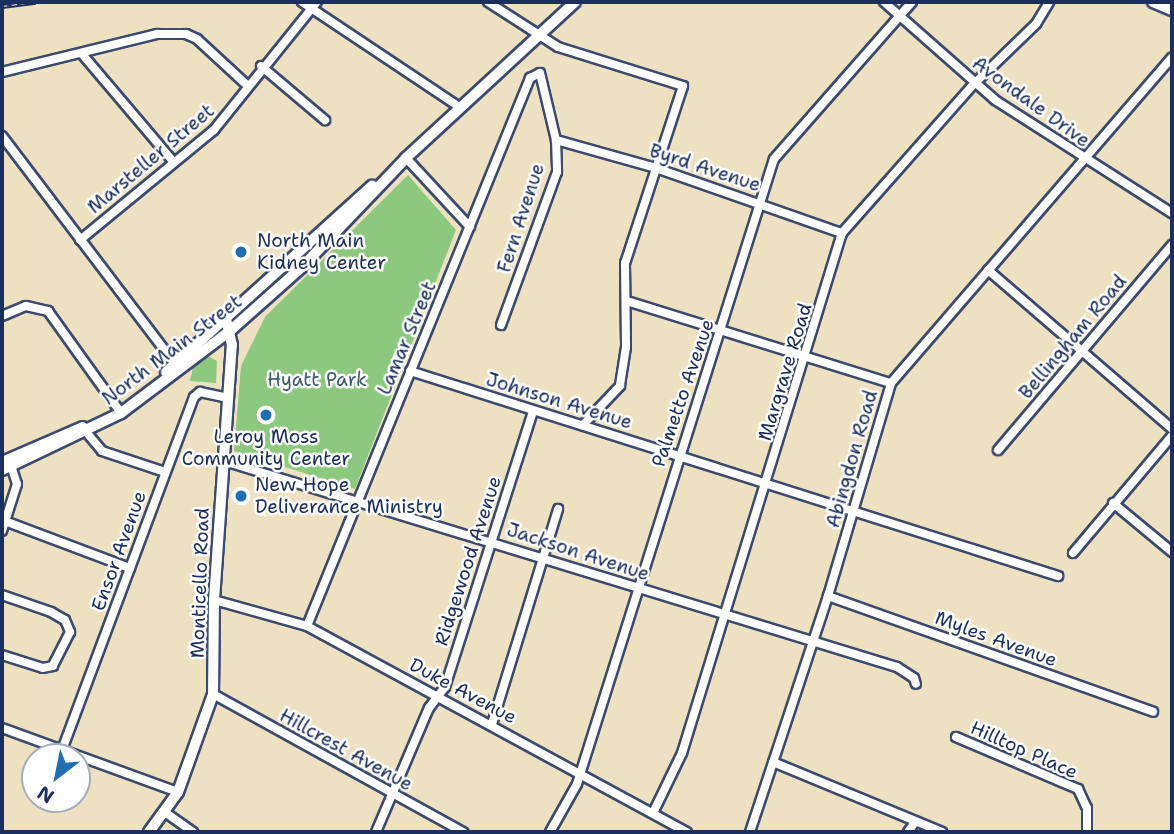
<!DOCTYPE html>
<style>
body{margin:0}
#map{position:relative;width:1174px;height:834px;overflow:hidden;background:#eee1c2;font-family:"Shantell Sans",sans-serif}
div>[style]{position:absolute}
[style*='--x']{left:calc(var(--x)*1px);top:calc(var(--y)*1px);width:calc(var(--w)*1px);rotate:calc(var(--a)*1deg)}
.green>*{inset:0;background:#8cc87e}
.roads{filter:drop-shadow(2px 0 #3b4a6d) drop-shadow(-2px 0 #3b4a6d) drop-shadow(0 2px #3b4a6d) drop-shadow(0 -2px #3b4a6d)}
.minor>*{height:8px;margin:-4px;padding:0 4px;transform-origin:4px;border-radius:4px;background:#fff}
.major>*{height:10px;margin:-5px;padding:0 5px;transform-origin:5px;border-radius:5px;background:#fff}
.rail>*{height:4.5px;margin-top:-2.25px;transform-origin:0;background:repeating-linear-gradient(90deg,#fff 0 5px,#1b2f5e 0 10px);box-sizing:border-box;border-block:2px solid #1b2f5e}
.dots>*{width:19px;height:19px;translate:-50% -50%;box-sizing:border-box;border:4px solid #fff;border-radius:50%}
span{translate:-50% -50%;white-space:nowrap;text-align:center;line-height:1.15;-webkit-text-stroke:5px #fff;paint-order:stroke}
.street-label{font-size:19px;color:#1b2f5e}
.poi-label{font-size:19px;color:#1b2f5e}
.left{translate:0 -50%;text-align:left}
.park-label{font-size:19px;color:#3d5d68}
.frame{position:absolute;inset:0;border:4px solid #1b2f5e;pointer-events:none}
.north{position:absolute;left:21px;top:743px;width:70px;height:70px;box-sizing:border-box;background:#fff;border:2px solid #a4acbf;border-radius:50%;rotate:212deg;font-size:19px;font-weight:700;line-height:28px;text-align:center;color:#1b2f5e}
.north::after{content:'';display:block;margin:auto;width:24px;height:32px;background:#1f6fb2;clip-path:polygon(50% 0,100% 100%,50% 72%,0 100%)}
</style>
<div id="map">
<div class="green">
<i style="clip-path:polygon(408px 175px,456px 230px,355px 489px,234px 451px,241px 366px,265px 317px)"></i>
<i style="clip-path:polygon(206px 355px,217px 361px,216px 383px,190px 381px,193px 367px)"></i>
</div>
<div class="roads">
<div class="minor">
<i style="--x:302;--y:2;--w:191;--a:33.7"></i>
<i style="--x:488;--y:2;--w:83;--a:32.7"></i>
<i style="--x:558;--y:47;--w:131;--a:17.3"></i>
<i style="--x:683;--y:86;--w:186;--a:108.1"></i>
<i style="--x:625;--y:263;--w:84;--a:89.3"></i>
<i style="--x:626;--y:347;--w:39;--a:99"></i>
<i style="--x:620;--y:386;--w:54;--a:133.5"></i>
<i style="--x:884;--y:2;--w:148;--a:41.4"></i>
<i style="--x:995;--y:100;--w:210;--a:32.6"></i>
<i style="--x:82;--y:54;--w:139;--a:49.7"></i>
<i style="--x:261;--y:66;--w:84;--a:40.2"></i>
<i style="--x:2;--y:72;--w:160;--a:-13.8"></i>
<i style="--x:157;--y:34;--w:29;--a:0"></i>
<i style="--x:186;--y:34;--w:12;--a:24"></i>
<i style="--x:197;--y:39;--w:69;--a:42.7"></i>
<i style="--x:2;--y:136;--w:291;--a:52.8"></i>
<i style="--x:556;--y:140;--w:104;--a:15.6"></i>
<i style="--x:656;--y:168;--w:197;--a:19.3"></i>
<i style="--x:406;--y:158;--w:94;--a:47.2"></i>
<i style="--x:80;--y:240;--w:173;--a:-39.4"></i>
<i style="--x:214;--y:130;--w:164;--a:-51.2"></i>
<i style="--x:988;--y:270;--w:243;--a:40.8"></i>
<i style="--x:627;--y:301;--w:276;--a:17.3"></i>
<i style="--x:2;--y:316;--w:26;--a:-23"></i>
<i style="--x:26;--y:306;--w:23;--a:13"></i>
<i style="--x:48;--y:311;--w:125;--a:54.4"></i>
<i style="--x:410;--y:371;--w:680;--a:17.56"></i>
<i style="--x:82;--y:427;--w:31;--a:50"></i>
<i style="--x:102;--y:451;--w:66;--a:18.4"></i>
<i style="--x:998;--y:450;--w:269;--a:-49.7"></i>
<i style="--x:224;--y:461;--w:704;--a:17.02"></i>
<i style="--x:897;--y:667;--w:20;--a:33"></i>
<i style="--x:914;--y:678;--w:6;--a:72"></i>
<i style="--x:1113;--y:503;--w:77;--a:39.7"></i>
<i style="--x:2;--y:520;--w:137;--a:20.6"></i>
<i style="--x:2;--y:531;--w:49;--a:-72.3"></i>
<i style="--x:17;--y:484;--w:23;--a:-108"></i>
<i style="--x:1073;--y:553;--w:153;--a:-49.8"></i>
<i style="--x:2;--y:595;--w:52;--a:19.1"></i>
<i style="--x:51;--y:612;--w:16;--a:30"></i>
<i style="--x:65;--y:620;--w:13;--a:67"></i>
<i style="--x:70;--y:632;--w:38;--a:117"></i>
<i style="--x:53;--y:666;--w:10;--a:169"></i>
<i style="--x:43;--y:668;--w:43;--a:-162.4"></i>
<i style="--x:828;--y:596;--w:345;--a:19.6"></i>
<i style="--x:214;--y:600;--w:97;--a:15.6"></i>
<i style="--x:307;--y:626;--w:432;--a:28.5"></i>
<i style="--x:307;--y:626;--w:592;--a:-67.86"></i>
<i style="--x:530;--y:78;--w:11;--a:-27"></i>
<i style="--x:540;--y:73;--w:69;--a:76.6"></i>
<i style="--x:556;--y:140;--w:32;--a:88"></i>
<i style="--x:557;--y:172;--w:163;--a:110.1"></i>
<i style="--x:213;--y:694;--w:286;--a:28.9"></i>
<i style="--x:492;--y:724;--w:225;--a:-72.9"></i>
<i style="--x:2;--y:728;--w:187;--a:20"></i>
<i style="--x:956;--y:737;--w:133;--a:23.1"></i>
<i style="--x:1078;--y:789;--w:21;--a:65"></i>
<i style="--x:1087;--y:808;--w:24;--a:90"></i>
<i style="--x:62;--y:750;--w:377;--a:-69.5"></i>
<i style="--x:194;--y:397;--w:8;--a:-40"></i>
<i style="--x:200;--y:392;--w:29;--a:12"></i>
<i style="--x:773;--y:762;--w:183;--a:22.5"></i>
<i style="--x:166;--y:813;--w:33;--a:35"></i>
<i style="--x:653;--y:813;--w:67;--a:-64.2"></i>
<i style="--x:682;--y:753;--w:544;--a:-72.9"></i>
<i style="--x:842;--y:233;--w:199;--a:-48.5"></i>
<i style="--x:974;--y:84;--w:86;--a:-44.1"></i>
<i style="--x:1036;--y:24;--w:26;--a:-59"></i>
<i style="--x:376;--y:832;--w:135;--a:-66.9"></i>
<i style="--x:429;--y:708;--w:26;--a:-53"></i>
<i style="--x:445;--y:687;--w:290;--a:-72.3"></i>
<i style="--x:550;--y:832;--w:55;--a:-60.6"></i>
<i style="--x:577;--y:784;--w:655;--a:-72.51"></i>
<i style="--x:774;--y:159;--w:209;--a:-48.7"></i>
<i style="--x:750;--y:832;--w:249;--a:-71.7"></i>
<i style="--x:828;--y:596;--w:222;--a:-73.5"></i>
<i style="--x:891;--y:383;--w:430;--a:-49.2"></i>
<i style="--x:908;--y:832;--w:12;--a:-55"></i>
</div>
<div class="major">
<i style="--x:1153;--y:2;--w:21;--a:23"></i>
<i style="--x:166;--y:372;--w:278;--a:-42.1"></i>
<i style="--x:2;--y:462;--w:88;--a:-23.4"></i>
<i style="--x:2;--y:470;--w:132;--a:-25.6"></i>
<i style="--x:121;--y:413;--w:138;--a:-37"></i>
<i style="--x:231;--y:330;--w:95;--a:-41.6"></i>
<i style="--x:302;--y:267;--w:151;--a:-46.3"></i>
<i style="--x:406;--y:158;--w:230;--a:-42.7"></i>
<i style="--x:149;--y:832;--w:49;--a:-54.1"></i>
<i style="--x:178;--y:792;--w:104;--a:-70.3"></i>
<i style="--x:213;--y:694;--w:94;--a:-89.4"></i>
<i style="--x:214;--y:600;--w:256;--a:-86"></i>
<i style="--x:232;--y:345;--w:26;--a:-103"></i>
</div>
</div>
<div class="rail">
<i style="--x:2;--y:6;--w:34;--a:-7"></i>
</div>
<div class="dots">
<i style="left:241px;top:252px;background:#1f6fb2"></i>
<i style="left:266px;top:415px;background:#1f6fb2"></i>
<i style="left:241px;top:496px;background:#1f6fb2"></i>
</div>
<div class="street-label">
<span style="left:1031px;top:102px;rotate:36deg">Avondale Drive</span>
<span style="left:151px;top:159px;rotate:-40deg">Marsteller Street</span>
<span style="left:705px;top:168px;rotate:18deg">Byrd Avenue</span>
<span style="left:521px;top:218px;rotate:-72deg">Fern Avenue</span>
<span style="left:1073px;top:337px;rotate:-50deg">Bellingham Road</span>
<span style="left:407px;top:338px;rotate:-67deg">Lamar Street</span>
<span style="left:172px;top:350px;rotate:-37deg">North Main Street</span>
<span style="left:785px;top:372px;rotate:-73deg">Margrave Road</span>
<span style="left:683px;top:393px;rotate:-71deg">Palmetto Avenue</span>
<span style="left:559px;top:401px;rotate:17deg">Johnson Avenue</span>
<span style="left:852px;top:459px;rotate:-74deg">Abingdon Road</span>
<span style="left:119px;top:551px;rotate:-70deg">Ensor Avenue</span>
<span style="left:578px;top:552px;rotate:18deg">Jackson Avenue</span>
<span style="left:468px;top:561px;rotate:-72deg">Ridgewood Avenue</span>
<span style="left:200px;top:583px;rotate:-88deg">Monticello Road</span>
<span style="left:996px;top:639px;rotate:20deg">Myles Avenue</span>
<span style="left:463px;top:691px;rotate:28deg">Duke Avenue</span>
<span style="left:346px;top:750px;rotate:29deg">Hillcrest Avenue</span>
<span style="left:1024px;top:750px;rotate:24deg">Hilltop Place</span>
</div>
<div class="poi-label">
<span class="left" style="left:257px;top:252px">North Main<br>Kidney Center</span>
<span style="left:266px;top:448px">Leroy Moss<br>Community Center</span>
<span class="left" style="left:255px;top:496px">New Hope<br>Deliverance Ministry</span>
</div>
<div class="park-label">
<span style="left:317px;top:380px">Hyatt Park</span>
</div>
<div class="frame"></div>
<div class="north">N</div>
</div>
